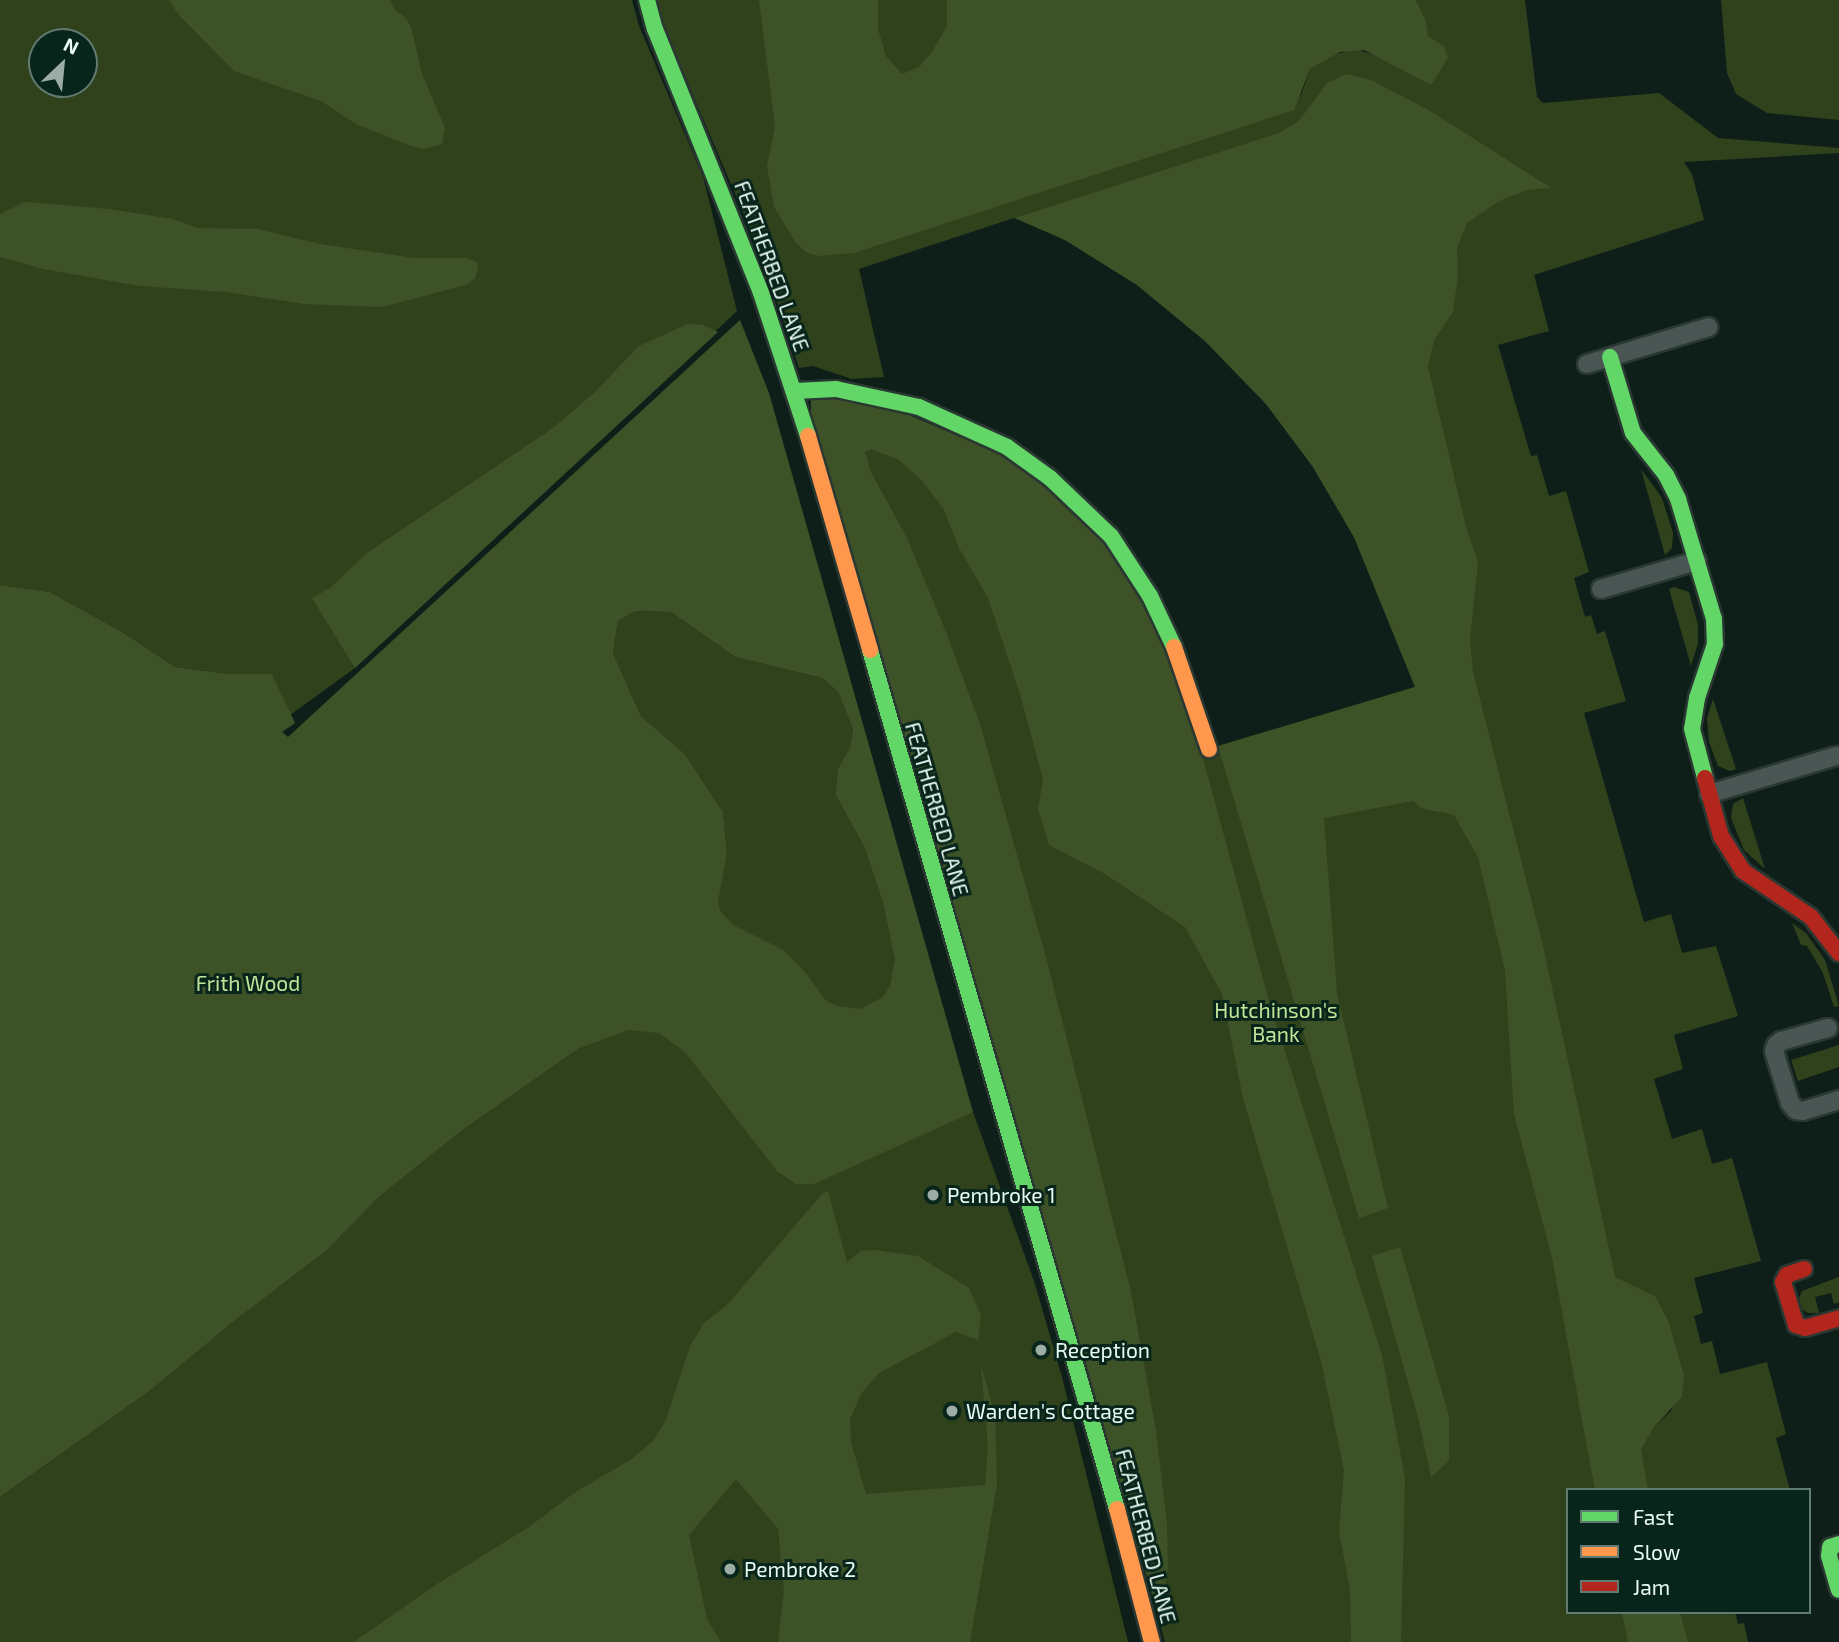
<!DOCTYPE html>
<style>
body{margin:0}
#map{position:relative;width:1839px;height:1642px;overflow:hidden;background:#0e1f19;font-family:"Exo 2",sans-serif}
div>[style]{position:absolute}
[style*='--x']{left:calc(var(--x)*1px);top:calc(var(--y)*1px);width:calc(var(--w)*1px);rotate:calc(var(--a)*1deg)}
.green>*{inset:0;background:#30421b}
.forest>*{inset:0;background:#3e5227}
.roads{filter:drop-shadow(2px 0 #2a3832) drop-shadow(-2px 0 #2a3832) drop-shadow(0 2px #2a3832) drop-shadow(0 -2px #2a3832)}
.street>*{height:18px;margin:-9px;padding:0 9px;transform-origin:9px;border-radius:9px;background:#495653}
.fast>*{height:16px;margin:-8px;padding:0 8px;transform-origin:8px;border-radius:8px;background:#63d668}
.slow>*{height:16px;margin:-8px;padding:0 8px;transform-origin:8px;border-radius:8px;background:#ff974d}
.jam>*{height:16px;margin:-8px;padding:0 8px;transform-origin:8px;border-radius:8px;background:#b3261e}
.dots>*{width:19px;height:19px;translate:-50% -50%;box-sizing:border-box;border:4px solid #08251b;border-radius:50%}
span{translate:-50% -50%;white-space:nowrap;text-align:center;line-height:1.15;-webkit-text-stroke:6px #08251b;paint-order:stroke}
.street-label{font-size:21px;color:#e9faf2}
.park-label{font-size:21px;color:#c2e498}
.poi-label{font-size:21px;color:#e9faf2}
.left{translate:0 -50%;text-align:left}
.legend{position:absolute;left:1566px;top:1488px;width:245px;height:126px;box-sizing:border-box;background:#08251b;border:2px solid #627a71;margin:0;padding:9px 12px;list-style:none;font-size:21px;color:#e9faf2}
.legend li{display:flex;align-items:center;gap:14px;height:35px}
.legend b{width:35px;border:2px solid #627a71}
.north{position:absolute;left:28px;top:28px;width:70px;height:70px;box-sizing:border-box;background:#08251b;border:2px solid #627a71;border-radius:50%;rotate:26deg;font-size:19px;font-weight:700;line-height:28px;text-align:center;color:#e9faf2}
.north::after{content:'';display:block;margin:auto;width:24px;height:32px;background:#9cada6;clip-path:polygon(50% 0,100% 100%,50% 72%,0 100%)}
</style>
<div id="map">
<div class="green">
<i style="clip-path:polygon(evenodd,0 0,632px 0,639px 26px,703px 177px,737px 311px,355px 668px,290px 715px,272px 674px,229px 674px,175px 667px,124px 633px,50px 592px,0 585px,0 0,42px 42px,84px 42px,84px 84px,42px 84px,42px 42px)"></i>
<i style="clip-path:polygon(evenodd,657px 0,1312px 0,1300px 98px,1310px 69px,1331px 55px,1357px 49px,1387px 60px,1431px 85px,1444px 46px,1427px 36px,1426px 21px,1416px 0,1525px 0,1537px 97px,1543px 103px,1659px 93px,1718px 138px,1839px 148px,1839px 153px,1684px 162px,1692px 174px,1704px 220px,1534px 275px,1549px 331px,1498px 345px,1531px 456px,1537px 455px,1549px 496px,1566px 491px,1589px 572px,1574px 578px,1585px 617px,1591px 615px,1597px 634px,1605px 631px,1626px 701px,1584px 713px,1644px 922px,1671px 914px,1682px 953px,1716px 946px,1738px 1016px,1674px 1035px,1683px 1069px,1654px 1079px,1672px 1139px,1702px 1129px,1712px 1164px,1732px 1158px,1761px 1261px,1694px 1278px,1703px 1313px,1694px 1316px,1701px 1344px,1712px 1341px,1720px 1374px,1767px 1362px,1786px 1434px,1776px 1438px,1790px 1490px,1568px 1490px,1568px 1612px,1735px 1612px,1738px 1624px,1744px 1623px,1748px 1642px,1165px 1642px,1109px 1445px,831px 393px,1202px 751px,1415px 687px,1354px 537px,1313px 467px,1266px 404px,1205px 341px,1137px 285px,1065px 240px,1014px 218px,859px 269px,884px 377px,852px 379px,813px 366px,799px 368px,762px 257px,662px 22px,657px 0,1656px 1297px,1669px 1322px,1684px 1374px,1671px 1411px,1655px 1426px,1641px 1448px,1656px 1297px)"></i>
<i style="clip-path:polygon(1721px 0,1839px 0,1839px 120px,1767px 113px,1736px 94px,1727px 73px)"></i>
<i style="clip-path:polygon(1641px 469px,1662px 498px,1673px 533px,1672px 548px,1665px 555px)"></i>
<i style="clip-path:polygon(1674px 587px,1689px 592px,1698px 625px,1698px 643px,1691px 666px,1669px 589px)"></i>
<i style="clip-path:polygon(636px 611px,671px 612px,735px 657px,822px 678px,838px 692px,853px 729px,850px 748px,973px 1112px,1035px 1284px,1062px 1377px,1128px 1642px,0 1642px,0 1497px,151px 1390px,233px 1322px,326px 1251px,380px 1196px,460px 1132px,578px 1049px,629px 1029px,727px 852px,723px 812px,685px 754px,641px 716px,613px 653px,618px 621px)"></i>
<i style="clip-path:polygon(1713px 699px,1736px 769px,1730px 771px,1718px 766px,1709px 742px,1707px 718px)"></i>
<i style="clip-path:polygon(1743px 798px,1765px 869px,1744px 850px,1731px 818px,1733px 804px)"></i>
<i style="clip-path:polygon(1792px 923px,1806px 933px,1825px 960px,1839px 1006px,1834px 1007px,1823px 973px,1807px 946px,1801px 945px)"></i>
<i style="clip-path:polygon(1839px 1045px,1839px 1067px,1798px 1081px,1791px 1060px)"></i>
<i style="clip-path:polygon(1839px 1277px,1839px 1302px,1834px 1304px,1831px 1293px,1815px 1297px,1819px 1313px,1808px 1313px,1802px 1309px,1799px 1298px,1802px 1291px)"></i>
</div>
<div class="forest">
<i style="clip-path:polygon(169px 0,390px 0,395px 10px,405px 17px,411px 27px,422px 74px,445px 128px,442px 144px,424px 149px,411px 146px,356px 124px,321px 101px,234px 71px,178px 14px)"></i>
<i style="clip-path:polygon(759px 0,878px 0,878px 29px,886px 56px,902px 74px,919px 67px,932px 52px,947px 26px,947px 0,1416px 0,1426px 21px,1428px 36px,1444px 46px,1448px 58px,1431px 85px,1364px 50px,1340px 52px,1310px 69px,1294px 110px,854px 253px,818px 256px,806px 252px,796px 243px,774px 207px,767px 166px,775px 126px)"></i>
<i style="clip-path:polygon(1346px 74px,1371px 80px,1432px 112px,1551px 188px,1527px 190px,1499px 201px,1467px 223px,1457px 248px,1458px 276px,1453px 312px,1434px 340px,1428px 367px,1466px 527px,1478px 562px,1470px 640px,1473px 672px,1543px 946px,1615px 1277px,1656px 1297px,1669px 1322px,1684px 1374px,1682px 1397px,1655px 1426px,1641px 1449px,1648px 1490px,1595px 1490px,1552px 1258px,1514px 1114px,1505px 970px,1478px 857px,1454px 815px,1421px 808px,1413px 801px,1324px 818px,1337px 993px,1388px 1208px,1359px 1218px,1218px 746px,1415px 687px,1354px 537px,1313px 467px,1266px 404px,1205px 341px,1137px 285px,1065px 240px,1015px 218px,1279px 133px,1299px 121px,1327px 83px)"></i>
<i style="clip-path:polygon(25px 202px,109px 209px,173px 219px,197px 228px,258px 229px,320px 244px,414px 258px,466px 258px,477px 262px,478px 268px,475px 278px,466px 285px,382px 307px,304px 304px,226px 292px,140px 286px,43px 269px,0 257px,0 214px)"></i>
<i style="clip-path:polygon(evenodd,740px 320px,769px 393px,973px 1112px,814px 1184px,796px 1184px,777px 1171px,685px 1052px,659px 1033px,628px 1030px,578px 1049px,460px 1132px,380px 1196px,326px 1251px,233px 1322px,151px 1390px,0 1497px,0 585px,50px 592px,124px 633px,175px 667px,229px 674px,272px 674px,295px 723px,282px 732px,288px 737px,740px 320px,636px 611px,671px 612px,735px 657px,822px 678px,838px 692px,853px 729px,850px 748px,838px 769px,836px 795px,865px 848px,883px 902px,895px 959px,890px 986px,883px 997px,860px 1009px,837px 1006px,825px 1000px,805px 972px,783px 950px,733px 925px,720px 911px,718px 902px,727px 852px,723px 812px,685px 754px,641px 716px,613px 653px,618px 621px,636px 611px)"></i>
<i style="clip-path:polygon(688px 324px,703px 325px,718px 332px,355px 668px,312px 598px,330px 588px,367px 553px,553px 428px,594px 393px,639px 346px)"></i>
<i style="clip-path:polygon(811px 398px,876px 401px,1014px 460px,1095px 532px,1152px 613px,1201px 751px,1269px 1001px,1382px 1355px,1405px 1478px,1401px 1642px,1351px 1642px,1350px 1590px,1339px 1531px,1344px 1470px,1321px 1361px,1243px 1098px,1222px 994px,1185px 927px,1105px 874px,1049px 845px,1038px 809px,1043px 779px,1020px 694px,988px 598px,959px 548px,943px 508px,922px 481px,899px 460px,871px 449px,865px 452px,871px 472px,907px 538px,946px 632px,980px 724px,1047px 961px,1131px 1292px,1156px 1431px,1167px 1524px,1168px 1569px,1159px 1616px,811px 414px)"></i>
<i style="clip-path:polygon(828px 1191px,847px 1262px,861px 1251px,875px 1250px,918px 1256px,969px 1288px,981px 1315px,978px 1340px,956px 1332px,879px 1373px,861px 1394px,850px 1419px,851px 1442px,866px 1494px,985px 1485px,988px 1447px,981px 1366px,995px 1414px,997px 1484px,970px 1642px,778px 1642px,784px 1591px,778px 1529px,736px 1479px,689px 1535px,707px 1619px,721px 1642px,354px 1642px,437px 1584px,529px 1527px,577px 1491px,632px 1459px,653px 1441px,666px 1420px,690px 1346px,704px 1323px,728px 1304px,822px 1194px)"></i>
<i style="clip-path:polygon(1400px 1247px,1449px 1416px,1449px 1461px,1431px 1477px,1419px 1421px,1372px 1256px)"></i>
<i style="clip-path:polygon(1622px 1612px,1680px 1612px,1688px 1642px,1628px 1642px)"></i>
</div>
<div class="roads">
<div class="street">
<i style="--x:1587;--y:364;--w:127;--a:-16.9"></i>
<i style="--x:1601;--y:589;--w:100;--a:-16.3"></i>
<i style="--x:1709;--y:794;--w:133;--a:-16.7"></i>
<i style="--x:1828;--y:1028;--w:49;--a:164.5"></i>
<i style="--x:1781;--y:1041;--w:6;--a:141"></i>
<i style="--x:1776;--y:1045;--w:6;--a:108"></i>
<i style="--x:1774;--y:1051;--w:54;--a:72.9"></i>
<i style="--x:1790;--y:1103;--w:9;--a:49"></i>
<i style="--x:1796;--y:1110;--w:7;--a:8"></i>
<i style="--x:1803;--y:1111;--w:38;--a:-17"></i>
</div>
<div class="fast">
<i style="--x:647;--y:0;--w:30;--a:75"></i>
<i style="--x:655;--y:29;--w:284;--a:68.1"></i>
<i style="--x:761;--y:293;--w:151;--a:71.8"></i>
<i style="--x:1610;--y:357;--w:79;--a:73.2"></i>
<i style="--x:1633;--y:433;--w:53;--a:51.8"></i>
<i style="--x:1666;--y:475;--w:27;--a:63"></i>
<i style="--x:1678;--y:499;--w:125;--a:73.3"></i>
<i style="--x:1714;--y:619;--w:25;--a:88"></i>
<i style="--x:1715;--y:644;--w:57;--a:108.4"></i>
<i style="--x:1697;--y:698;--w:31;--a:99"></i>
<i style="--x:1692;--y:729;--w:51;--a:75.1"></i>
<i style="--x:795;--y:391;--w:41;--a:-2.8"></i>
<i style="--x:836;--y:389;--w:85;--a:12.2"></i>
<i style="--x:919;--y:407;--w:97;--a:24.4"></i>
<i style="--x:1007;--y:447;--w:53;--a:35.8"></i>
<i style="--x:1050;--y:478;--w:84;--a:43.6"></i>
<i style="--x:1111;--y:536;--w:72;--a:57"></i>
<i style="--x:1150;--y:596;--w:56;--a:64.8"></i>
<i style="--x:870;--y:650;--w:894;--a:73.96"></i>
<i style="--x:1839;--y:1544;--w:9;--a:162"></i>
<i style="--x:1830;--y:1547;--w:9;--a:96"></i>
<i style="--x:1829;--y:1556;--w:35;--a:74"></i>
</div>
<div class="slow">
<i style="--x:808;--y:436;--w:223;--a:73.8"></i>
<i style="--x:1174;--y:647;--w:108;--a:71.1"></i>
<i style="--x:1117;--y:1509;--w:138;--a:75.3"></i>
</div>
<div class="jam">
<i style="--x:1705;--y:778;--w:60;--a:74.6"></i>
<i style="--x:1721;--y:836;--w:41;--a:57.8"></i>
<i style="--x:1743;--y:871;--w:82;--a:34.1"></i>
<i style="--x:1811;--y:917;--w:46;--a:52.1"></i>
<i style="--x:1804;--y:1269;--w:18;--a:161"></i>
<i style="--x:1787;--y:1275;--w:8;--a:120"></i>
<i style="--x:1783;--y:1282;--w:45;--a:73.2"></i>
<i style="--x:1796;--y:1325;--w:9;--a:18"></i>
<i style="--x:1805;--y:1328;--w:35;--a:-16"></i>
</div>
</div>
<div class="dots">
<i style="left:933px;top:1195px;background:#9cada6"></i>
<i style="left:1041px;top:1350px;background:#9cada6"></i>
<i style="left:952px;top:1411px;background:#9cada6"></i>
<i style="left:730px;top:1569px;background:#9cada6"></i>
</div>
<div class="street-label">
<span style="left:772px;top:266px;rotate:70deg">FEATHERBED LANE</span>
<span style="left:937px;top:809px;rotate:74deg">FEATHERBED LANE</span>
<span style="left:1146px;top:1536px;rotate:75deg">FEATHERBED LANE</span>
</div>
<div class="park-label">
<span style="left:248px;top:983px">Frith Wood</span>
<span style="left:1276px;top:1022px">Hutchinson's<br>Bank</span>
</div>
<div class="poi-label">
<span class="left" style="left:947px;top:1195px">Pembroke 1</span>
<span class="left" style="left:1055px;top:1350px">Reception</span>
<span class="left" style="left:966px;top:1411px">Warden's Cottage</span>
<span class="left" style="left:744px;top:1569px">Pembroke 2</span>
</div>
<ul class="legend">
<li><b style="height:9px;background:#63d668"></b>Fast</li>
<li><b style="height:9px;background:#ff974d"></b>Slow</li>
<li><b style="height:9px;background:#b3261e"></b>Jam</li>
</ul>
<div class="north">N</div>
</div>
